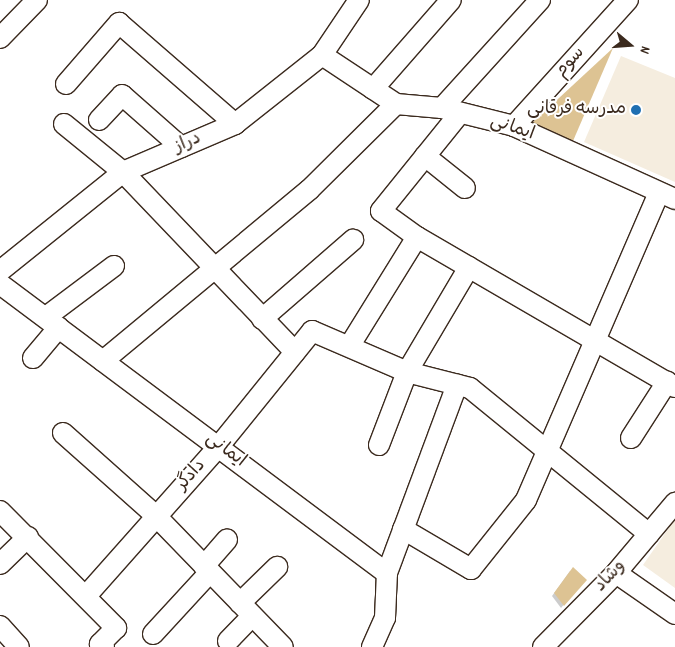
<!DOCTYPE html>
<meta charset="utf-8">
<style>
body{margin:0}
#map{position:relative;width:675px;height:647px;overflow:hidden;background:#fff;font-family:Dekko,"Playpen Sans Arabic",sans-serif}
div>[style]{position:absolute}
[style*='--x']{left:calc(var(--x)*1px);top:calc(var(--y)*1px);width:calc(var(--w)*1px);rotate:calc(var(--a)*1deg)}
.built>*{inset:0;background:#f5eddf}
.shadow>*{inset:0;background:#0003}
.building>*{inset:0;background:#ddc393}
.roads{filter:drop-shadow(1px 0 #3b2a1e) drop-shadow(-1px 0 #3b2a1e) drop-shadow(0 1px #3b2a1e) drop-shadow(0 -1px #3b2a1e)}
.minor>*{height:20px;margin:-10px;padding:0 10px;transform-origin:10px;border-radius:10px;background:#fff}
.dots>*{width:14px;height:14px;translate:-50% -50%;box-sizing:border-box;border:2px solid #fff;border-radius:50%}
span{translate:-50% -50%;white-space:nowrap;text-align:center;line-height:1.15;-webkit-text-stroke:4px #fff;paint-order:stroke}
.street-label{font-size:18px;color:#3b2a1e}
.poi-label{font-size:18px;color:#3b2a1e}
.right{translate:-100% -50%;text-align:right}
.north{position:absolute;left:605px;top:20px;width:50px;height:50px;-webkit-text-stroke:4px #fff;paint-order:stroke;rotate:108deg;font-size:14px;font-weight:700;line-height:20px;text-align:center;color:#3b2a1e}
.north::after{content:'';display:block;margin:auto;width:18px;height:22px;background:#3b2a1e;clip-path:polygon(50% 0,100% 100%,50% 72%,0 100%)}
</style>
<div id="map">
<div class="built">
<i style="clip-path:polygon(621px 56px,675px 78px,675px 182px,584px 142px)"></i>
<i style="clip-path:polygon(675px 519px,675px 588px,643px 565px)"></i>
</div>
<div class="shadow">
<i style="clip-path:polygon(610px 53px,567px 145px,533px 124px)"></i>
<i style="clip-path:polygon(570px 571px,585px 580px,561px 608px,552px 596px)"></i>
</div>
<div class="building">
<i style="clip-path:polygon(613px 48px,573px 141px,532px 123px)"></i>
<i style="clip-path:polygon(573px 567px,587px 580px,564px 606px,554px 593px)"></i>
</div>
<div class="roads">
<div class="minor">
<i style="--x:0;--y:38;--w:53;--a:-45.8"></i>
<i style="--x:322;--y:55;--w:89;--a:33.5"></i>
<i style="--x:396;--y:104;--w:46;--a:5"></i>
<i style="--x:442;--y:108;--w:74;--a:14"></i>
<i style="--x:514;--y:126;--w:177;--a:24.4"></i>
<i style="--x:66;--y:84;--w:81;--a:-49"></i>
<i style="--x:119;--y:23;--w:154;--a:41"></i>
<i style="--x:373;--y:89;--w:118;--a:-48.8"></i>
<i style="--x:442;--y:108;--w:146;--a:-47.8"></i>
<i style="--x:460;--y:113;--w:126;--a:128.9"></i>
<i style="--x:381;--y:211;--w:44;--a:35.8"></i>
<i style="--x:417;--y:237;--w:298;--a:30.2"></i>
<i style="--x:99;--y:120;--w:34;--a:-47"></i>
<i style="--x:122;--y:95;--w:79;--a:41.4"></i>
<i style="--x:64;--y:124;--w:76;--a:39.1"></i>
<i style="--x:123;--y:172;--w:249;--a:46.3"></i>
<i style="--x:514;--y:126;--w:170;--a:-47.9"></i>
<i style="--x:425;--y:156;--w:51;--a:38.7"></i>
<i style="--x:0;--y:271;--w:158;--a:-38.8"></i>
<i style="--x:123;--y:172;--w:122;--a:-23.2"></i>
<i style="--x:235;--y:124;--w:111;--a:-38.4"></i>
<i style="--x:322;--y:55;--w:66;--a:-56.1"></i>
<i style="--x:0;--y:284;--w:483;--a:36.8"></i>
<i style="--x:46;--y:317;--w:85;--a:-36.9"></i>
<i style="--x:262;--y:319;--w:121;--a:-41"></i>
<i style="--x:350;--y:345;--w:127;--a:-58.2"></i>
<i style="--x:33;--y:358;--w:40;--a:-50"></i>
<i style="--x:103;--y:361;--w:268;--a:-39.7"></i>
<i style="--x:309;--y:190;--w:122;--a:-44.7"></i>
<i style="--x:63;--y:433;--w:125;--a:41.7"></i>
<i style="--x:156;--y:516;--w:182;--a:45.9"></i>
<i style="--x:631;--y:438;--w:67;--a:-57.3"></i>
<i style="--x:379;--y:445;--w:78;--a:-69"></i>
<i style="--x:407;--y:372;--w:122;--a:-59.4"></i>
<i style="--x:0;--y:511;--w:165;--a:45.2"></i>
<i style="--x:116;--y:628;--w:23;--a:135"></i>
<i style="--x:100;--y:644;--w:5;--a:37"></i>
<i style="--x:403;--y:529;--w:79;--a:30.5"></i>
<i style="--x:471;--y:569;--w:88;--a:-51.4"></i>
<i style="--x:526;--y:500;--w:335;--a:-66.6"></i>
<i style="--x:0;--y:564;--w:39;--a:-44"></i>
<i style="--x:204;--y:566;--w:35;--a:-49"></i>
<i style="--x:616;--y:573;--w:72;--a:34.8"></i>
<i style="--x:86;--y:596;--w:200;--a:-48.4"></i>
<i style="--x:219;--y:446;--w:148;--a:-51"></i>
<i style="--x:312;--y:331;--w:103;--a:23.3"></i>
<i style="--x:407;--y:372;--w:65;--a:14.3"></i>
<i style="--x:470;--y:388;--w:231;--a:39.2"></i>
<i style="--x:240;--y:603;--w:52;--a:-44.2"></i>
<i style="--x:0;--y:626;--w:28;--a:48"></i>
<i style="--x:153;--y:634;--w:84;--a:-47.4"></i>
<i style="--x:228;--y:641;--w:35;--a:-46"></i>
<i style="--x:372;--y:647;--w:32;--a:-66"></i>
<i style="--x:385;--y:618;--w:45;--a:-87.5"></i>
<i style="--x:387;--y:573;--w:201;--a:-69.6"></i>
<i style="--x:543;--y:647;--w:104;--a:-45.4"></i>
<i style="--x:616;--y:573;--w:92;--a:-49.9"></i>
</div>
</div>
<div class="dots">
<i style="left:636px;top:110px;background:#1f6fb2"></i>
</div>
<div class="street-label">
<span style="left:571px;top:63px;rotate:-48deg">سوم</span>
<span style="left:512px;top:129px;rotate:19deg">ایمانی</span>
<span style="left:188px;top:144px;rotate:-23deg">دراز</span>
<span style="left:225px;top:451px;rotate:37deg">ایمانی</span>
<span style="left:192px;top:476px;rotate:-49deg">دادگر</span>
<span style="left:611px;top:577px;rotate:-47deg">وشاد</span>
</div>
<div class="poi-label">
<span class="right" style="left:626px;top:110px">مدرسه فرقانی</span>
</div>
<div class="north">N</div>
</div>
